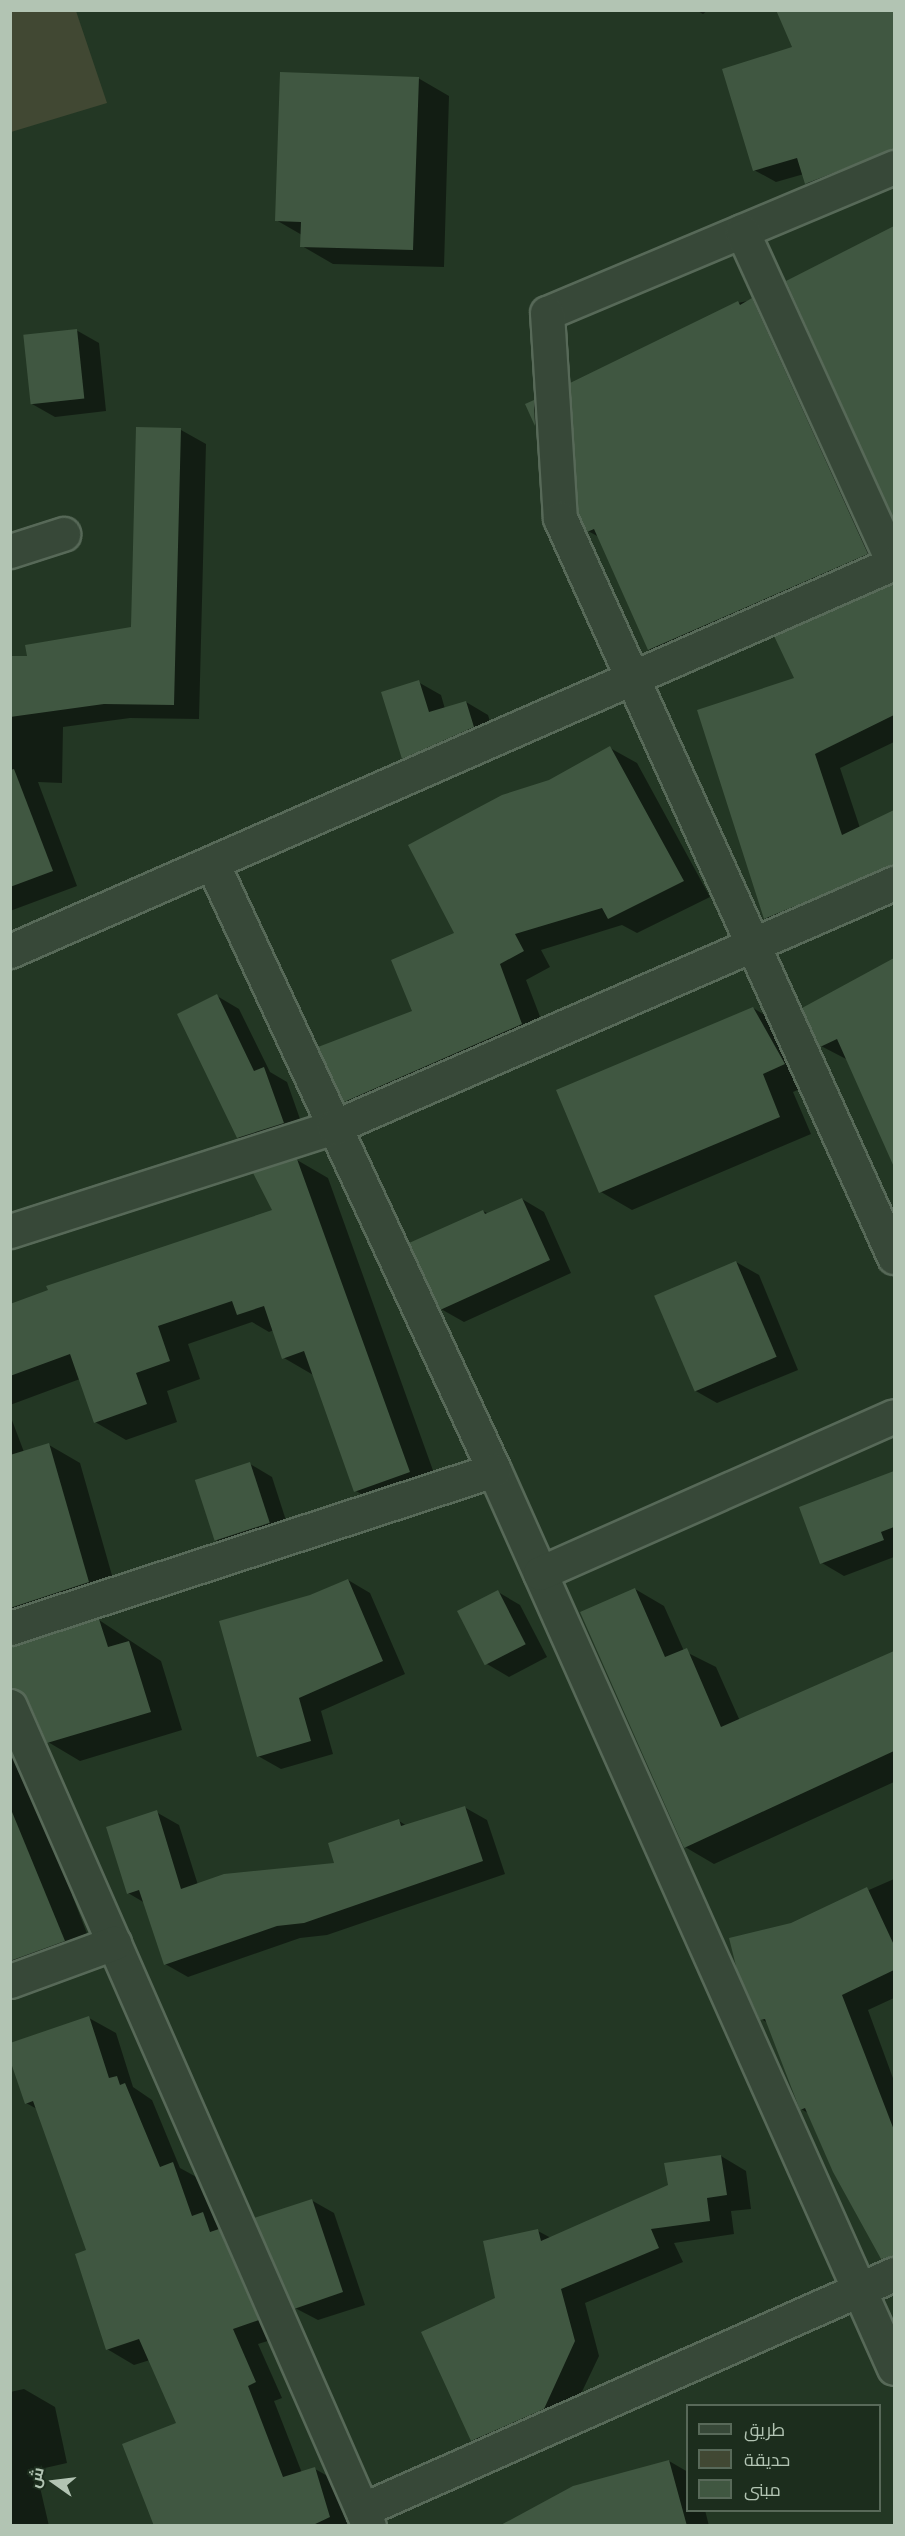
<!DOCTYPE html>
<meta charset="utf-8">
<style>
body{margin:0}
#map{position:relative;width:905px;height:2536px;overflow:hidden;background:#233724;font-family:Helvetica,Cairo,sans-serif}
div>[style]{position:absolute}
[style*='--x']{left:calc(var(--x)*1px);top:calc(var(--y)*1px);width:calc(var(--w)*1px);rotate:calc(var(--a)*1deg)}
.green>*{inset:0;background:#414833}
.shadow>*{inset:0;background:#0007}
.building>*{inset:0;background:#405741;transform-origin:0 0}
.roads{filter:drop-shadow(2px 0 #576958) drop-shadow(-2px 0 #576958) drop-shadow(0 2px #576958) drop-shadow(0 -2px #576958)}
.minor>*{height:33px;margin:-16.5px;padding:0 16.5px;transform-origin:16.5px;border-radius:16.5px;background:#374838}
span{translate:-50% -50%;white-space:nowrap;text-align:center;line-height:1.15;-webkit-text-stroke:5px #1c2d1d;paint-order:stroke}
.frame{position:absolute;inset:0;border:12px solid #b2c4b3;pointer-events:none}
.legend{position:absolute;left:686px;top:2404px;width:195px;height:108px;box-sizing:border-box;background:#1c2d1d;border:2px solid #586959;margin:0;padding:8px 10px;list-style:none;font-size:18px;color:#b2c4b3}
.legend li{display:flex;align-items:center;gap:12px;height:30px}
.legend b{width:30px;border:2px solid #586959}
.north{position:absolute;left:24px;top:2452px;width:60px;height:60px;-webkit-text-stroke:4px #1c2d1d;paint-order:stroke;rotate:284deg;font-size:16px;font-weight:700;line-height:24px;text-align:center;color:#b2c4b3}
.north::after{content:'';display:block;margin:auto;width:21px;height:27px;background:#b2c4b3;clip-path:polygon(50% 0,100% 100%,50% 72%,0 100%)}
</style>
<div id="map">
<div class="green">
<i style="clip-path:polygon(11px 10px,76px 11px,107px 103px,11px 132px)"></i>
</div>
<div class="shadow">
<i style="clip-path:polygon(696px 10px,708px 10px,703px 14px)"></i>
<i style="clip-path:polygon(777px 10px,894px 10px,894px 168px,828px 195px,807px 183px,804px 174px,776px 182px,754px 170px,797px 47px)"></i>
<i style="clip-path:polygon(418px 78px,449px 96px,444px 267px,333px 264px,302px 246px,302px 235px,276px 220px)"></i>
<i style="clip-path:polygon(894px 236px,894px 517px,788px 282px)"></i>
<i style="clip-path:polygon(752px 300px,782px 317px,894px 565px,679px 666px,649px 649px,599px 537px,588px 531px,738px 303px)"></i>
<i style="clip-path:polygon(76px 330px,99px 343px,106px 411px,55px 417px,32px 404px)"></i>
<i style="clip-path:polygon(534px 402px,565px 420px,566px 442px,537px 425px,527px 405px)"></i>
<i style="clip-path:polygon(181px 430px,206px 444px,199px 719px,130px 718px,63px 727px,62px 783px,38px 782px,77px 886px,10px 911px,10px 658px,29px 658px,133px 629px)"></i>
<i style="clip-path:polygon(894px 585px,894px 742px,840px 768px,860px 828px,894px 811px,894px 888px,791px 933px,765px 918px,796px 679px,776px 637px)"></i>
<i style="clip-path:polygon(418px 682px,441px 695px,445px 709px,466px 702px,488px 715px,496px 740px,425px 771px,403px 758px)"></i>
<i style="clip-path:polygon(610px 748px,637px 763px,710px 897px,637px 933px,622px 925px,541px 950px,550px 967px,526px 980px,549px 1040px,372px 1117px,345px 1101px,414px 1012px,456px 933px,550px 781px)"></i>
<i style="clip-path:polygon(894px 959px,894px 1156px,848px 1060px,821px 1046px,804px 1009px)"></i>
<i style="clip-path:polygon(217px 996px,239px 1009px,270px 1072px,287px 1082px,306px 1136px,261px 1150px,238px 1137px)"></i>
<i style="clip-path:polygon(753px 1008px,785px 1027px,815px 1082px,793px 1092px,811px 1134px,632px 1210px,601px 1192px)"></i>
<i style="clip-path:polygon(297px 1160px,328px 1178px,440px 1490px,387px 1509px,356px 1491px,315px 1376px,284px 1358px,274px 1330px,269px 1332px,252px 1322px,188px 1344px,200px 1379px,167px 1391px,177px 1422px,126px 1440px,95px 1422px,80px 1379px,10px 1405px,10px 1305px,274px 1211px)"></i>
<i style="clip-path:polygon(522px 1199px,544px 1212px,571px 1273px,464px 1322px,441px 1309px,483px 1211px,489px 1214px)"></i>
<i style="clip-path:polygon(736px 1262px,759px 1275px,798px 1370px,717px 1403px,694px 1390px)"></i>
<i style="clip-path:polygon(10px 1415px,24px 1452px,49px 1445px,80px 1463px,119px 1600px,34px 1624px,10px 1610px)"></i>
<i style="clip-path:polygon(250px 1464px,272px 1477px,291px 1536px,239px 1553px,216px 1540px)"></i>
<i style="clip-path:polygon(894px 1473px,894px 1557px,844px 1576px,822px 1563px,801px 1508px)"></i>
<i style="clip-path:polygon(348px 1580px,370px 1593px,405px 1674px,321px 1711px,333px 1754px,281px 1769px,258px 1756px,310px 1597px)"></i>
<i style="clip-path:polygon(635px 1589px,664px 1606px,684px 1651px,716px 1667px,740px 1721px,894px 1652px,894px 1782px,714px 1864px,685px 1847px)"></i>
<i style="clip-path:polygon(498px 1592px,520px 1605px,547px 1657px,509px 1677px,487px 1664px)"></i>
<i style="clip-path:polygon(99px 1620px,161px 1661px,182px 1730px,80px 1761px,48px 1742px,32px 1711px,23px 1722px,76px 1894px,72px 1895px,97px 1959px,36px 1981px,16px 1999px,10px 1997px,10px 1682px)"></i>
<i style="clip-path:polygon(464px 1807px,487px 1820px,505px 1874px,327px 1935px,300px 1938px,188px 1977px,165px 1964px,145px 1903px,128px 1893px,156px 1812px,179px 1825px,198px 1885px,336px 1864px,399px 1821px,407px 1826px)"></i>
<i style="clip-path:polygon(894px 1879px,894px 1998px,868px 2010px,894px 2081px,894px 2266px,882px 2258px,808px 2113px,801px 2109px,768px 2023px,761px 2019px,791px 1924px)"></i>
<i style="clip-path:polygon(89px 2018px,116px 2033px,133px 2087px,152px 2100px,180px 2168px,200px 2179px,215px 2221px,230px 2229px,284px 2336px,258px 2344px,282px 2398px,274px 2401px,302px 2473px,315px 2469px,342px 2484px,354px 2526px,156px 2526px,178px 2424px,150px 2360px,134px 2365px,107px 2349px,88px 2251px,37px 2109px,26px 2103px)"></i>
<i style="clip-path:polygon(721px 2156px,746px 2171px,751px 2209px,731px 2211px,734px 2234px,674px 2243px,683px 2262px,585px 2303px,599px 2356px,568px 2421px,497px 2455px,472px 2440px,496px 2299px,538px 2231px,551px 2238px,669px 2186px)"></i>
<i style="clip-path:polygon(311px 2200px,334px 2213px,365px 2305px,318px 2320px,295px 2308px)"></i>
<i style="clip-path:polygon(24px 2389px,55px 2407px,67px 2463px,36px 2470px,49px 2526px,10px 2526px,10px 2392px)"></i>
<i style="clip-path:polygon(669px 2461px,688px 2472px,688px 2510px,705px 2510px,709px 2526px,501px 2526px)"></i>
</div>
<div class="building">
<i style="clip-path:polygon(776px 10px,894px 10px,894px 149px,805px 184px,797px 158px,753px 171px,722px 69px,792px 47px)"></i>
<i style="clip-path:polygon(280px 72px,419px 77px,413px 250px,300px 247px,301px 222px,275px 221px)"></i>
<i style="clip-path:polygon(894px 226px,894px 521px,786px 281px)"></i>
<i style="clip-path:polygon(752px 298px,868px 554px,648px 650px,594px 529px,587px 532px,578px 513px,570px 383px,738px 301px,740px 305px)"></i>
<i style="left:77px;top:329px;width:70px;height:54px;rotate:84deg"></i>
<i style="clip-path:polygon(534px 400px,535px 426px,525px 404px)"></i>
<i style="clip-path:polygon(136px 427px,181px 428px,174px 705px,104px 704px,10px 717px,10px 656px,27px 656px,25px 645px,131px 627px)"></i>
<i style="clip-path:polygon(894px 583px,894px 715px,815px 754px,842px 835px,894px 810px,894px 865px,764px 919px,697px 710px,794px 678px,774px 636px)"></i>
<i style="clip-path:polygon(419px 680px,429px 712px,466px 701px,474px 727px,402px 759px,381px 692px)"></i>
<i style="clip-path:polygon(610px 746px,684px 881px,608px 919px,602px 908px,515px 934px,524px 951px,500px 964px,522px 1024px,344px 1102px,318px 1047px,412px 1011px,391px 960px,454px 933px,408px 845px,502px 795px,549px 780px)"></i>
<i style="clip-path:polygon(14px 769px,53px 871px,10px 887px,10px 770px)"></i>
<i style="clip-path:polygon(894px 958px,894px 1167px,837px 1039px,820px 1047px,802px 1008px)"></i>
<i style="clip-path:polygon(217px 994px,254px 1071px,264px 1067px,284px 1123px,237px 1138px,177px 1014px)"></i>
<i style="clip-path:polygon(753px 1007px,785px 1064px,763px 1074px,780px 1117px,599px 1193px,556px 1090px)"></i>
<i style="clip-path:polygon(297px 1159px,410px 1472px,354px 1492px,304px 1351px,282px 1359px,264px 1306px,237px 1315px,232px 1301px,158px 1326px,170px 1361px,136px 1373px,147px 1404px,94px 1423px,70px 1354px,10px 1376px,10px 1304px,48px 1290px,46px 1286px,272px 1210px,253px 1173px)"></i>
<i style="clip-path:polygon(522px 1198px,550px 1260px,440px 1310px,409px 1243px,483px 1210px,485px 1214px)"></i>
<i style="left:736px;top:1261px;width:104px;height:89px;rotate:67deg"></i>
<i style="clip-path:polygon(49px 1443px,89px 1582px,10px 1608px,10px 1455px)"></i>
<i style="left:250px;top:1462px;width:64px;height:58px;rotate:72deg"></i>
<i style="clip-path:polygon(894px 1471px,894px 1527px,881px 1532px,884px 1540px,820px 1564px,799px 1507px)"></i>
<i style="clip-path:polygon(348px 1579px,383px 1661px,299px 1698px,311px 1741px,257px 1757px,219px 1621px,310px 1595px)"></i>
<i style="clip-path:polygon(635px 1588px,665px 1657px,687px 1648px,721px 1727px,894px 1651px,894px 1751px,684px 1848px,580px 1612px)"></i>
<i style="left:498px;top:1590px;width:61px;height:46px;rotate:63deg"></i>
<i style="clip-path:polygon(99px 1619px,108px 1647px,129px 1641px,151px 1712px,47px 1743px,27px 1698px,10px 1688px,10px 1646px)"></i>
<i style="clip-path:polygon(465px 1806px,483px 1861px,304px 1923px,277px 1926px,164px 1965px,139px 1890px,127px 1894px,106px 1827px,157px 1810px,181px 1889px,224px 1874px,334px 1863px,328px 1843px,399px 1819px,401px 1826px)"></i>
<i style="clip-path:polygon(10px 1807px,65px 1941px,10px 1961px)"></i>
<i style="clip-path:polygon(867px 1887px,894px 1945px,894px 1970px,842px 1995px,894px 2130px,894px 2256px,881px 2259px,833px 2172px,805px 2108px,800px 2110px,765px 2019px,760px 2020px,737px 1970px,729px 1938px,791px 1923px)"></i>
<i style="clip-path:polygon(89px 2016px,109px 2078px,117px 2076px,120px 2085px,125px 2083px,160px 2167px,173px 2162px,192px 2216px,203px 2212px,210px 2232px,219px 2229px,259px 2320px,233px 2329px,256px 2382px,248px 2386px,283px 2477px,315px 2467px,330px 2517px,311px 2526px,154px 2526px,122px 2444px,176px 2423px,139px 2339px,106px 2350px,75px 2254px,86px 2250px,33px 2101px,25px 2104px,10px 2060px,10px 2043px)"></i>
<i style="clip-path:polygon(721px 2155px,727px 2195px,707px 2198px,710px 2221px,651px 2229px,659px 2248px,561px 2289px,575px 2341px,544px 2409px,471px 2441px,421px 2332px,495px 2298px,483px 2241px,538px 2229px,541px 2241px,668px 2185px,664px 2163px)"></i>
<i style="clip-path:polygon(312px 2199px,343px 2292px,294px 2309px,254px 2218px)"></i>
<i style="clip-path:polygon(669px 2460px,687px 2526px,499px 2526px,573px 2486px)"></i>
</div>
<div class="roads">
<div class="minor">
<i style="--x:894;--y:167;--w:376;--a:157.2"></i>
<i style="--x:547;--y:313;--w:205;--a:86.4"></i>
<i style="--x:560;--y:518;--w:811;--a:65.68"></i>
<i style="--x:742;--y:231;--w:367;--a:65.5"></i>
<i style="--x:10;--y:551;--w:56;--a:-17.8"></i>
<i style="--x:212;--y:863;--w:669;--a:65.08"></i>
<i style="--x:494;--y:1470;--w:983;--a:65.99"></i>
<i style="--x:10;--y:951;--w:965;--a:-23.7"></i>
<i style="--x:10;--y:1231;--w:340;--a:-17.8"></i>
<i style="--x:334;--y:1127;--w:611;--a:-23.54"></i>
<i style="--x:540;--y:1573;--w:387;--a:-23.9"></i>
<i style="--x:10;--y:1628;--w:509;--a:-18.08"></i>
<i style="--x:10;--y:1706;--w:895;--a:66.36"></i>
<i style="--x:10;--y:1981;--w:111;--a:-20.1"></i>
<i style="--x:362;--y:2510;--w:582;--a:-23.92"></i>
</div>
</div>
<div class="frame"></div>
<ul class="legend">
<li><b style="height:8px;background:#374838"></b>طريق</li>
<li><b style="height:16px;background:#414833"></b>حديقة</li>
<li><b style="height:16px;background:#405741"></b>مبنى</li>
</ul>
<div class="north">ش</div>
</div>
